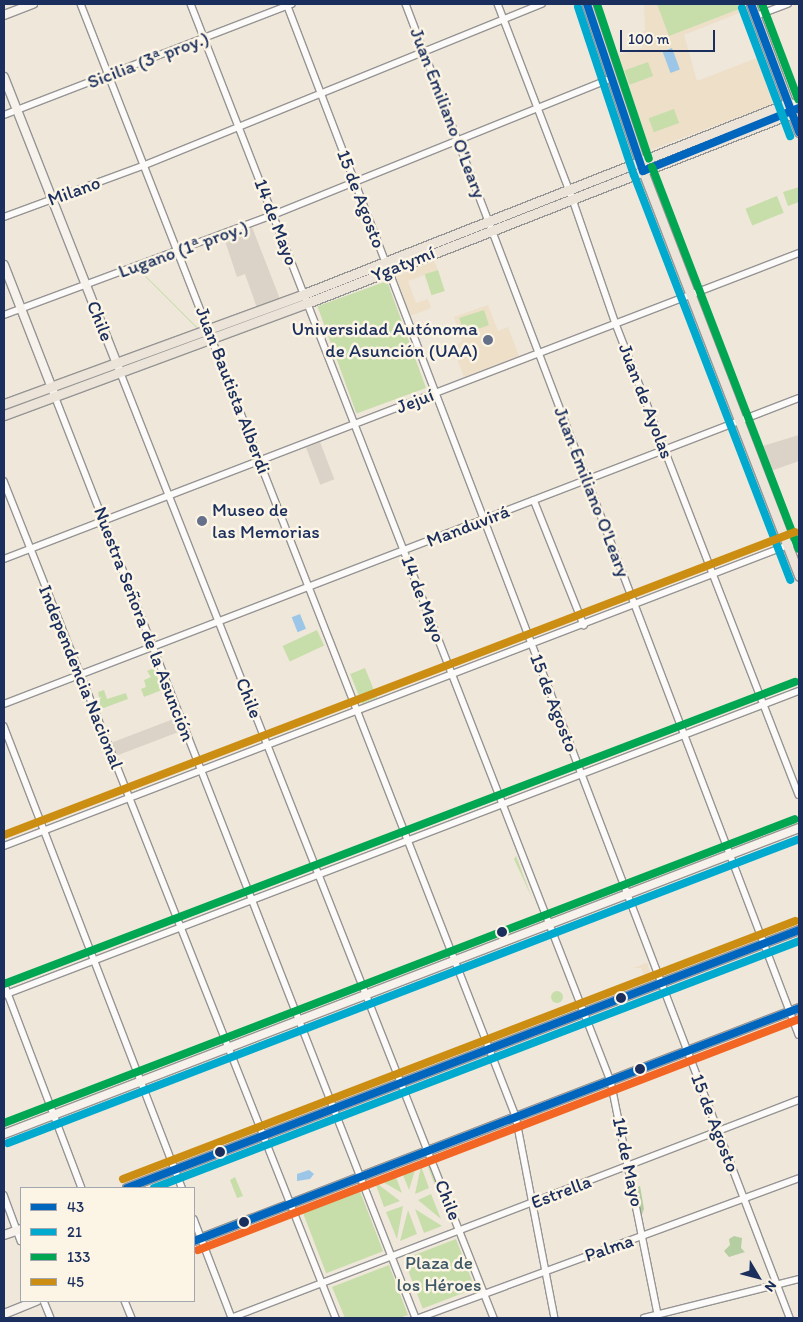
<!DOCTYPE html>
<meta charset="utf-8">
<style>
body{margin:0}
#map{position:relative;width:803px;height:1322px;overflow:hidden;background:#efe7d9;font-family:Itim,sans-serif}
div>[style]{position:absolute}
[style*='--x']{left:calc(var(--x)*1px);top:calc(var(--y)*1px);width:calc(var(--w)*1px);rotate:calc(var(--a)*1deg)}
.built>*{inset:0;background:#eddfc8}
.industrial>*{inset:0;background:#dbd3c7;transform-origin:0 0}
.green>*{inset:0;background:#c7deab;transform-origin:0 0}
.round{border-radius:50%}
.forest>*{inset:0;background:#b4cda1}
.water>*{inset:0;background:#9cc6e7;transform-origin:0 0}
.roads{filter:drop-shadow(1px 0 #969595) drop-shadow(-1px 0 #969595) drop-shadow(0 1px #969595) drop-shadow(0 -1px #969595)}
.street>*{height:5.5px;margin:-2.75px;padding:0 2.75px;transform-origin:2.75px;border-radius:2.75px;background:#fdfbf9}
.secondary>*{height:8px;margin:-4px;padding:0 4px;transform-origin:4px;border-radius:4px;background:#f7f2ec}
.primary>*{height:9px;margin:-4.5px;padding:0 4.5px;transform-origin:4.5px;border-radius:4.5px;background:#ece4d8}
.bus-1>*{height:8px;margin:-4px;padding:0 4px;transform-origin:4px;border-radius:4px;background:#0065bd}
.bus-2>*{height:8px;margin:-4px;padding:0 4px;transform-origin:4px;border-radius:4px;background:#00a9ce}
.bus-3>*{height:8px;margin:-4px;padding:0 4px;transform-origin:4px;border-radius:4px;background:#00a651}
.bus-4>*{height:8px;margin:-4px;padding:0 4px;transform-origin:4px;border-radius:4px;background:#cb8e13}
.bus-5>*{height:8px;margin:-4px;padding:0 4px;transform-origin:4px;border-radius:4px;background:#f26522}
.dots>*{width:14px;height:14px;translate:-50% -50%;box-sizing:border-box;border:2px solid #fcf5e5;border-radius:50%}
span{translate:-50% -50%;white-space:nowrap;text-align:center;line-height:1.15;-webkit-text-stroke:5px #fcf5e5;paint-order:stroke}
.street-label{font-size:19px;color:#1b2f5e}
.poi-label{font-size:19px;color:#1b2f5e}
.right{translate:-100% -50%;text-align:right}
.left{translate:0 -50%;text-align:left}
.park-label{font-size:19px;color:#3e5968}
.frame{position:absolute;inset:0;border:5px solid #1b2f5e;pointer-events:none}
.legend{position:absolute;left:20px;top:1187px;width:175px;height:115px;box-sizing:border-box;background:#fcf5e5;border:1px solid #a2a6af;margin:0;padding:6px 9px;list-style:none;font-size:15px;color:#1b2f5e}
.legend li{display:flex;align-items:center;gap:10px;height:25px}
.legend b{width:25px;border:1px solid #a2a6af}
.north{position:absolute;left:733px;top:1252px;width:50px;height:50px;-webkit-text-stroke:4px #fcf5e5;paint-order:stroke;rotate:127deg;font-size:14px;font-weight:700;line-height:20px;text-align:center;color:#1b2f5e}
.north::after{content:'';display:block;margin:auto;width:18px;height:22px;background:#1b2f5e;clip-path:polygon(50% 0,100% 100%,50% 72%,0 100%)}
.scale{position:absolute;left:620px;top:30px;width:95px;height:22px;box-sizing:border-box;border:2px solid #1b2f5e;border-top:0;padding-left:6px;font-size:15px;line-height:18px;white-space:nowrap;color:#1b2f5e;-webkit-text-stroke:4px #fcf5e5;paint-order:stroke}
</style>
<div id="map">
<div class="built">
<i style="clip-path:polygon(644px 4px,741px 4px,744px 11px,684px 35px,697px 81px,762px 56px,778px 102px,645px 152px,611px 58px,642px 48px,640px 33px,645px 30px)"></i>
<i style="clip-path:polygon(434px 261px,438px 270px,408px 281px,416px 303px,428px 299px,431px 308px,410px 316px,396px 276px)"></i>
<i style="clip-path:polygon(488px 305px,498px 331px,508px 327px,519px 356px,464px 377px,453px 348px,462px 341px,454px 317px)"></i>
<i style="clip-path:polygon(647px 963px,652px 977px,639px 985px,637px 979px,644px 976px,641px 968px,633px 968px)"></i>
</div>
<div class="industrial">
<i style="clip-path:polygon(252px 227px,280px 299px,257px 308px,245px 274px,237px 277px,224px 238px)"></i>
<i style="clip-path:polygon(799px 435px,799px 461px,765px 473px,756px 448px)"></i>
<i style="left:320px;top:442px;width:40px;height:15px;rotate:69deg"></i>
<i style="left:176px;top:718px;width:14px;height:72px;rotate:69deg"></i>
</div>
<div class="green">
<i style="clip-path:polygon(657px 4px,737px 4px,739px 9px,669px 36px)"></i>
<i style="left:648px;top:62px;width:15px;height:25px;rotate:70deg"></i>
<i style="left:674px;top:109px;width:15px;height:27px;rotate:70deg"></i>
<i style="clip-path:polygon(781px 111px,782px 112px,648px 164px,648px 163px)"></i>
<i style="clip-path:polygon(799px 187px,799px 202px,788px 206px,783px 192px)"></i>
<i style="left:777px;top:196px;width:18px;height:34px;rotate:68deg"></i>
<i style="clip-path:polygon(485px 227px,486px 228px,393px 263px)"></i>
<i style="left:438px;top:270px;width:22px;height:14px;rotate:72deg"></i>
<i style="left:387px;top:281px;width:114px;height:74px;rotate:70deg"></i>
<i style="left:484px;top:310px;width:16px;height:26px;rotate:72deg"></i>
<i style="left:205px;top:335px;width:1px;height:85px;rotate:135deg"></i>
<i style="left:317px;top:630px;width:17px;height:38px;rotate:65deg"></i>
<i style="clip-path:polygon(154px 668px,162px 690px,144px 697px,141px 689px,146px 687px,144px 680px,151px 677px,147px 671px)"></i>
<i style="left:365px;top:668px;width:32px;height:16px;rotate:68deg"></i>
<i style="clip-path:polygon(104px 690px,107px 699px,126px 693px,128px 699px,101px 709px,98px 692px)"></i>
<i style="clip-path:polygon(516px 856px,532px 898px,514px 859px)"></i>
<i class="round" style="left:551px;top:991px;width:12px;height:12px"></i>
<i style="clip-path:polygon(425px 1159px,427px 1159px,449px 1220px,436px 1188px)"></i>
<i style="clip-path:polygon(417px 1163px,409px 1190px,401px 1170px)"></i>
<i style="clip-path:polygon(421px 1166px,429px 1188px,415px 1194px)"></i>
<i style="clip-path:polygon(394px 1172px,402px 1193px,378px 1179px)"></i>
<i style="clip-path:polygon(235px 1177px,243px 1196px,237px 1198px,230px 1180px)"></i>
<i style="clip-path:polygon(375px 1182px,400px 1201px,384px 1207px)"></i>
<i style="left:358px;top:1186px;width:70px;height:61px;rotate:69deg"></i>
<i style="clip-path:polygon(431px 1194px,441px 1219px,418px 1200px)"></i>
<i style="clip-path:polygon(403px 1206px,397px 1239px,386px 1212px)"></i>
<i style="clip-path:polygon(415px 1209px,442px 1226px,424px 1233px)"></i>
<i style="clip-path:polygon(408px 1210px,417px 1234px,400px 1241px)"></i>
<i style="left:456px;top:1239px;width:53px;height:56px;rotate:69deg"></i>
<i style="clip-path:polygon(389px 1265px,408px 1315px,399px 1318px,345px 1318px,332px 1287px)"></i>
</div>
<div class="forest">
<i style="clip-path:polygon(640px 1186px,644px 1209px,642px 1214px,639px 1214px,635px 1189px)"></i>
<i style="clip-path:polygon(734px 1236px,742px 1238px,741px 1248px,745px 1252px,729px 1257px,724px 1251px,730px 1245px,729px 1239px)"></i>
</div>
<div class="water">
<i style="left:672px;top:48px;width:23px;height:10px;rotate:70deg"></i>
<i style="left:300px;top:614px;width:16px;height:9px;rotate:68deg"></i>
<i style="clip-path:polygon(309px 1170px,314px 1174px,310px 1179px,297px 1181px,297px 1174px)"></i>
</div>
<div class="roads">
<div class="street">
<i style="--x:81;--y:4;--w:1194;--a:68.64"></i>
<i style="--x:516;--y:1116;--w:206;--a:79.1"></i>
<i style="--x:191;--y:4;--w:1156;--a:68.7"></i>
<i style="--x:611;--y:1081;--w:242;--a:78.6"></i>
<i style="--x:287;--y:4;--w:1407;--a:69.05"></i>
<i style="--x:406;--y:4;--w:1103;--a:69.13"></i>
<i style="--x:498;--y:4;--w:204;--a:69"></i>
<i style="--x:571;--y:194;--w:138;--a:70.9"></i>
<i style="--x:616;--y:324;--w:505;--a:68.77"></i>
<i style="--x:756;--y:16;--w:34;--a:-21"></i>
<i style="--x:4;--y:115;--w:308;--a:-21.1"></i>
<i style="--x:4;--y:217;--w:150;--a:-20.2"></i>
<i style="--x:145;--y:165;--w:428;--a:-22.1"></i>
<i style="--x:4;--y:315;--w:287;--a:-20.4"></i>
<i style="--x:273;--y:215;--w:366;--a:-22"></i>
<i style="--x:120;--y:371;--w:1018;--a:68.45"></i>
<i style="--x:55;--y:396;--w:990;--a:68.62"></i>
<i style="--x:4;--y:481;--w:900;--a:68.36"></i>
<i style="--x:534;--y:500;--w:135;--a:68.2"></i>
<i style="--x:4;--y:559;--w:852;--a:-21.05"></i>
<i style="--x:4;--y:704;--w:852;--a:-21.05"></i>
<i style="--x:4;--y:726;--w:495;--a:68.9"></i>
<i style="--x:4;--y:846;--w:851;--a:-20.99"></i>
<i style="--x:4;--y:983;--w:219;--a:69.2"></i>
<i style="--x:4;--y:995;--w:851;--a:-20.93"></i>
<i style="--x:4;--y:1195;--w:49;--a:69.7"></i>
<i style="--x:194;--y:1219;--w:106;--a:69"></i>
<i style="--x:44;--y:1301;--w:18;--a:68"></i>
<i style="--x:125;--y:1301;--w:18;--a:68"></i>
<i style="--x:231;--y:1318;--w:608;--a:-21"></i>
<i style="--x:419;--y:1318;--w:405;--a:-20.2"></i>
<i style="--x:644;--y:1318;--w:160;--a:-14.1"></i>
</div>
<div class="secondary">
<i style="--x:4;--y:15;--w:31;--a:-21"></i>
<i style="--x:4;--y:77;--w:312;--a:68.5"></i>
<i style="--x:789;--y:103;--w:10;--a:11"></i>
<i style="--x:4;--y:265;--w:141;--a:68.7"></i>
<i style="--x:4;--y:1134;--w:852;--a:-21.05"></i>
<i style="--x:127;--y:1188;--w:720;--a:-21"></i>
<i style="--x:4;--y:1235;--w:18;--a:-19"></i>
<i style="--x:194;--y:1241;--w:648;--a:-21.06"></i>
<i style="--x:4;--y:1314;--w:35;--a:-22"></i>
</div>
<div class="primary">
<i style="--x:587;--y:4;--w:176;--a:71.5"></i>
<i style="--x:643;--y:171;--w:434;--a:68.9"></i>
<i style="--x:751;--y:4;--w:137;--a:69.4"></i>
<i style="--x:4;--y:404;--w:320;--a:-20.1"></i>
<i style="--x:304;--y:294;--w:521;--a:-21.5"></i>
<i style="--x:4;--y:415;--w:323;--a:-20.3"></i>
<i style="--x:307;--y:303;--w:521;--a:-21.39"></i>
</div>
</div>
<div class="bus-1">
<i style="--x:587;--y:4;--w:176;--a:71.5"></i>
<i style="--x:751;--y:4;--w:137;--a:69.4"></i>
<i style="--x:643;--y:171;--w:168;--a:-22"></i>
<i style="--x:127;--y:1188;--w:720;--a:-21"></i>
<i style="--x:194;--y:1241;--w:648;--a:-21.06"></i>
</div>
<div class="bus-2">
<i style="--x:578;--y:7;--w:177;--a:71.6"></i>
<i style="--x:634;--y:175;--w:434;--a:68.9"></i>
<i style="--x:742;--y:8;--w:137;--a:69.4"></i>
<i style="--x:8;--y:1143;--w:847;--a:-21.02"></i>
<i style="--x:154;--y:1188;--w:691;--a:-20.95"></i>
</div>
<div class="bus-3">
<i style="--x:597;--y:4;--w:163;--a:71.5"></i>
<i style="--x:762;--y:4;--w:102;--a:69.2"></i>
<i style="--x:652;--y:167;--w:409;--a:69"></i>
<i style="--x:4;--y:984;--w:847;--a:-20.9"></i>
<i style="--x:4;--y:1123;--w:847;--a:-21.02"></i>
</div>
<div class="bus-4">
<i style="--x:4;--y:835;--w:847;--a:-20.96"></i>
<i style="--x:123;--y:1179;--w:720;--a:-21"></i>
</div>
<div class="bus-5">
<i style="--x:198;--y:1250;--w:644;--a:-21.02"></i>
</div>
<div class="dots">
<i style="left:488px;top:340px;background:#656f89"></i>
<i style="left:202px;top:521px;background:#656f89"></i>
<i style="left:502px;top:932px;background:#1b2f5e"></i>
<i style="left:621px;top:998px;background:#1b2f5e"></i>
<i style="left:640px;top:1069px;background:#1b2f5e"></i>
<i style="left:220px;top:1152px;background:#1b2f5e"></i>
<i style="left:244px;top:1222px;background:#1b2f5e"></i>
</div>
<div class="street-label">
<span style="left:148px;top:60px;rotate:-21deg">Sicilia (3ª proy.)</span>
<span style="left:448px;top:113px;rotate:69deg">Juan Emiliano O'Leary</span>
<span style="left:74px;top:191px;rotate:-20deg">Milano</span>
<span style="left:361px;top:199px;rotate:69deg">15 de Agosto</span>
<span style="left:276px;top:222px;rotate:69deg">14 de Mayo</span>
<span style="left:183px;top:249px;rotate:-20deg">Lugano (1ª proy.)</span>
<span style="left:403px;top:264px;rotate:-22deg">Ygatymí</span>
<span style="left:100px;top:321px;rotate:68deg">Chile</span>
<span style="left:233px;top:390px;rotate:69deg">Juan Bautista Alberdi</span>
<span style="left:415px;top:401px;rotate:-21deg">Jejuí</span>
<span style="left:646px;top:401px;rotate:69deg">Juan de Ayolas</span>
<span style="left:592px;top:492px;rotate:69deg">Juan Emiliano O'Leary</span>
<span style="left:468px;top:526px;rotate:-21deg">Manduvirá</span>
<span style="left:423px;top:599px;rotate:69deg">14 de Mayo</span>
<span style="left:144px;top:624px;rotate:69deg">Nuestra Señora de la Asunción</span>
<span style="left:81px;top:677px;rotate:68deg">Independencia Nacional</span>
<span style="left:249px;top:698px;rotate:68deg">Chile</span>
<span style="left:554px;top:703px;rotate:69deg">15 de Agosto</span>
<span style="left:715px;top:1123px;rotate:69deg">15 de Agosto</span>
<span style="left:628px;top:1162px;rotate:78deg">14 de Mayo</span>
<span style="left:561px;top:1192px;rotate:-21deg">Estrella</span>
<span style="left:448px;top:1200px;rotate:68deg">Chile</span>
<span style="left:609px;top:1248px;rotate:-19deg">Palma</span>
</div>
<div class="poi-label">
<span class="right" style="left:478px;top:340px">Universidad Autónoma<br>de Asunción (UAA)</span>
<span class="left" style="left:212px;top:521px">Museo de<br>las Memorias</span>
</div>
<div class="park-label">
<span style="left:439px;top:1274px">Plaza de<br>los Héroes</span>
</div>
<div class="frame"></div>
<ul class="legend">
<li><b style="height:6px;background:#0065bd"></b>43</li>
<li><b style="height:6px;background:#00a9ce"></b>21</li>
<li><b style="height:6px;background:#00a651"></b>133</li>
<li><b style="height:6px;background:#cb8e13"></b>45</li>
</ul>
<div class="north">N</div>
<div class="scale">100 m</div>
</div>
